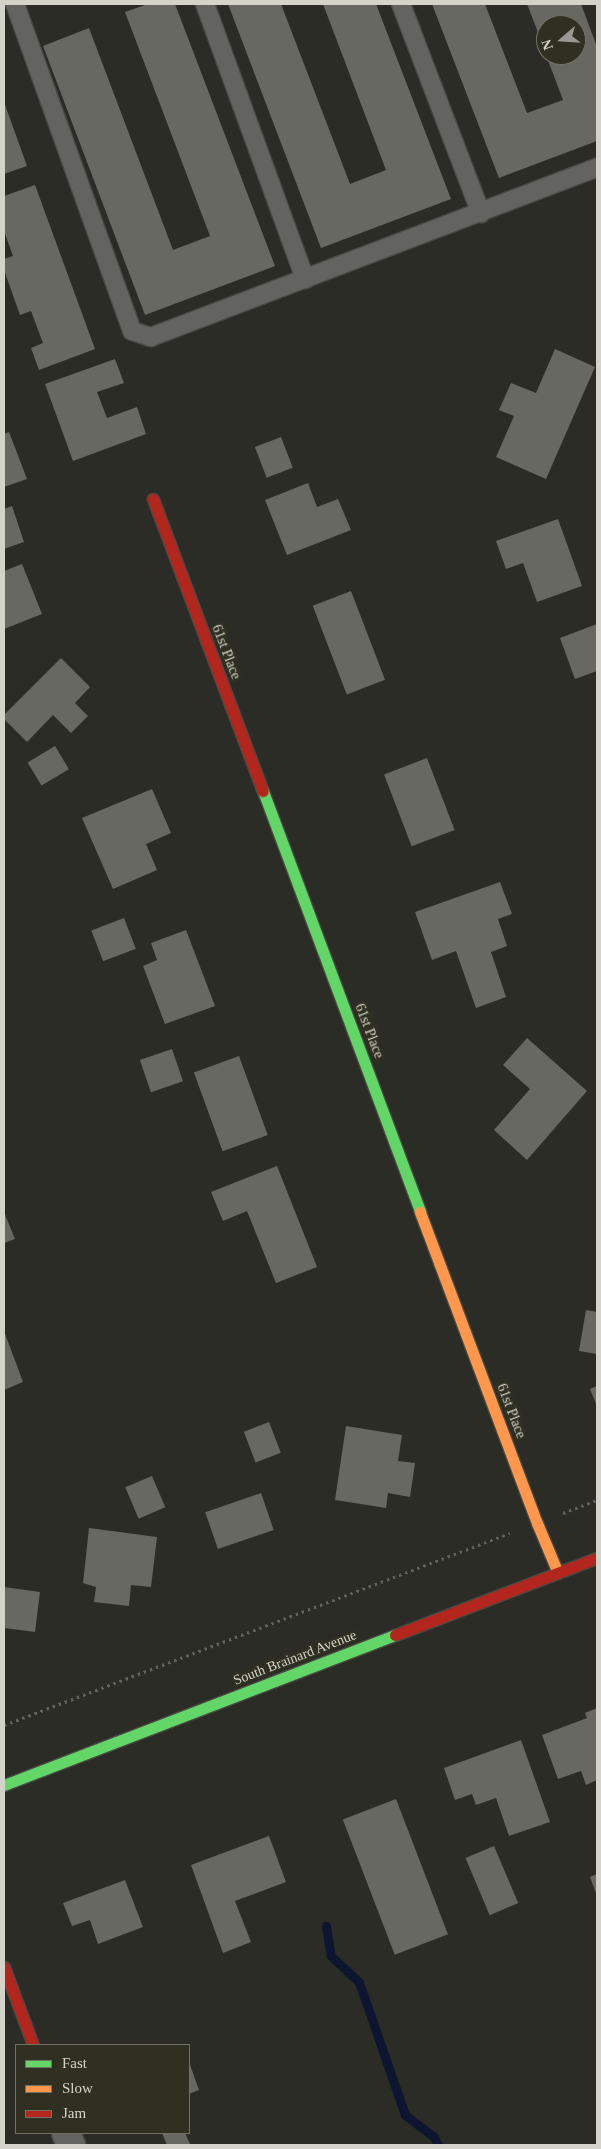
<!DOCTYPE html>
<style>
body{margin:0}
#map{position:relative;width:601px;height:2149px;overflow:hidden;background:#2c2c26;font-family:Georgia,serif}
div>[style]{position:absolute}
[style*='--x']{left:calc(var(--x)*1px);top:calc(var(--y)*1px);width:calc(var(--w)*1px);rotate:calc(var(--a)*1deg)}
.stream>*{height:9px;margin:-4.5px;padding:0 4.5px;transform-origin:4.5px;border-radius:4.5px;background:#0d1531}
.building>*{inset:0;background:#686862;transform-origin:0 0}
.path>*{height:3px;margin-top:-1.5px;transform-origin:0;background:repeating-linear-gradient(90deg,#62625e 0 2.5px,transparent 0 6.5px)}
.roads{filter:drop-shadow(1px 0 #494944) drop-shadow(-1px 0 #494944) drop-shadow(0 1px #494944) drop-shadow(0 -1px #494944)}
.lane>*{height:18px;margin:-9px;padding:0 9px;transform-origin:9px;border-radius:9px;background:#636360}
.street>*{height:28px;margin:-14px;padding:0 14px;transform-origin:14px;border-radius:14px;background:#636360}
.fast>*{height:11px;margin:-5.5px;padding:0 5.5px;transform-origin:5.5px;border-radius:5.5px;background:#63d668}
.slow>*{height:11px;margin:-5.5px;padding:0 5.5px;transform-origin:5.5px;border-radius:5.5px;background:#ff974d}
.jam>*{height:11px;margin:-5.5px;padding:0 5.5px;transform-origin:5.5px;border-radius:5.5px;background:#b3261e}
span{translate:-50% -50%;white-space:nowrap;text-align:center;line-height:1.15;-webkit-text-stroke:5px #303022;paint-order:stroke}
.street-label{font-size:14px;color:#d3d3ca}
.frame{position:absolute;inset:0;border:5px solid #d3d3ca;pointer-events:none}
.legend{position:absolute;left:15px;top:2044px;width:175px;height:90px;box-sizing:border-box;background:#303022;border:1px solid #717165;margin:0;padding:6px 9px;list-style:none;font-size:15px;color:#d3d3ca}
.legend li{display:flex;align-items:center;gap:10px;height:25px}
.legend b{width:25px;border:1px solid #717165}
.north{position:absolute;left:536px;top:15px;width:50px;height:50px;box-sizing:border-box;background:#303022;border:1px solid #717165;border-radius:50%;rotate:251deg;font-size:14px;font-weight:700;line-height:20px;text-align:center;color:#d3d3ca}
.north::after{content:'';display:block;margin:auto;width:18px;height:22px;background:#999991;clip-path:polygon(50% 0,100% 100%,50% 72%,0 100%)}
</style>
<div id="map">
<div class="stream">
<i style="--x:326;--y:1926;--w:30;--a:81"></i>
<i style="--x:331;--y:1956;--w:38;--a:43"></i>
<i style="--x:359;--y:1982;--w:141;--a:70.9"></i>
<i style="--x:405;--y:2115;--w:36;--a:37"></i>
<i style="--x:434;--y:2137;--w:9;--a:63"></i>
</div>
<div class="building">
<i style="clip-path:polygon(148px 4px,175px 4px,275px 266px,145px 315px,43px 46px,89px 28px,173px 250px,210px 236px,125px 12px)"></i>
<i style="clip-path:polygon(228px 4px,281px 4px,350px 184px,386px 170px,323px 4px,376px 4px,451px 199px,321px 248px)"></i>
<i style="clip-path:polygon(432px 4px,485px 4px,527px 113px,563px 100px,546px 55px,576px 55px,576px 25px,546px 25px,546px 53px,527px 4px,581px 4px,597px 47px,597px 141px,499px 178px)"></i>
<i style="clip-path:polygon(4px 102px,27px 166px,4px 174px)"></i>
<i style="clip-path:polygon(35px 185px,95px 349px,39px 370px,31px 348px,43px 343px,31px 311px,20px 315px,4px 270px,4px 259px,13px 256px,4px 231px,4px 196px)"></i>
<i style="clip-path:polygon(555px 349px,595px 367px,546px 479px,496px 457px,514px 416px,499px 410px,511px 383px,536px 393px)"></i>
<i style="clip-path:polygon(115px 359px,124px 383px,97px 392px,107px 418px,137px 407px,146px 434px,73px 461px,45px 384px)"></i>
<i style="clip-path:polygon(9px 432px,27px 479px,4px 487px,4px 434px)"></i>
<i style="left:281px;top:437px;width:33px;height:28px;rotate:69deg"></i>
<i style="clip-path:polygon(308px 483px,317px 507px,338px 499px,351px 530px,287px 555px,265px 500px)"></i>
<i style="clip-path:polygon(12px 506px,24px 542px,4px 549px,4px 509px)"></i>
<i style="clip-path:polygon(558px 519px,582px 586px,537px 602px,523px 563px,506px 569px,496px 541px)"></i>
<i style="clip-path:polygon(22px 564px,42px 614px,4px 629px,4px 571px)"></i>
<i style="left:351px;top:591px;width:95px;height:41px;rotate:69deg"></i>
<i style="clip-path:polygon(597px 624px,597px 671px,575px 679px,560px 638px)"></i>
<i style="clip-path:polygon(61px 658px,90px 687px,75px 703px,88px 716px,71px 733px,53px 715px,27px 742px,4px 719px,4px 715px)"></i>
<i style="left:55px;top:746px;width:27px;height:32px;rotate:59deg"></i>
<i style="left:427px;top:758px;width:77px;height:46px;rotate:69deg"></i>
<i style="clip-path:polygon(152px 789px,171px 833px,146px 844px,157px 870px,113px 889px,82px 818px)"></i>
<i style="clip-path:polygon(500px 882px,512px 914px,498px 919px,507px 946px,491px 952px,506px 997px,476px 1008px,456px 951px,432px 960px,415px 912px)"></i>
<i style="left:124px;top:918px;width:33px;height:35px;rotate:69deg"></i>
<i style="clip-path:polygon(186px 930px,215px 1006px,165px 1024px,143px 966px,157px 960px,151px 943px)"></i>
<i style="clip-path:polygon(527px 1038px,587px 1091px,527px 1160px,494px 1130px,530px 1089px,503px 1065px)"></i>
<i style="left:172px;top:1049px;width:34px;height:34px;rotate:71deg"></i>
<i style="left:239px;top:1056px;width:84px;height:48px;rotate:70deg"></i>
<i style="clip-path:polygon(277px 1166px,317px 1267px,276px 1283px,247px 1211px,223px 1221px,211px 1192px)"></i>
<i style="clip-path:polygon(4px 1212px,15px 1239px,4px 1243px)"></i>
<i style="clip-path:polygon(586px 1310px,597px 1312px,597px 1354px,579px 1351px)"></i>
<i style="clip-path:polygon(4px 1331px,23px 1382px,4px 1390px)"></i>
<i style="clip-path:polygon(597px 1386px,597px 1406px,590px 1389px)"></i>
<i style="left:269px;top:1422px;width:33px;height:27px;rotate:69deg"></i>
<i style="clip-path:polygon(346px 1426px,402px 1435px,398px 1461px,415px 1463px,410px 1497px,388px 1493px,386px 1508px,335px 1500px)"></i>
<i style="left:152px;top:1476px;width:34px;height:29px;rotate:67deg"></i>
<i style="left:261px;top:1493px;width:39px;height:59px;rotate:71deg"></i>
<i style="clip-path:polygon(89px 1528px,157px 1537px,151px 1587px,131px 1585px,129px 1606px,94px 1602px,96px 1587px,83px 1583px)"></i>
<i style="clip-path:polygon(4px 1587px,40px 1592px,35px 1632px,4px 1628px)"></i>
<i style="clip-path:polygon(597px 1708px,597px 1780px,586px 1785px,581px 1771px,558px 1779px,542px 1735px,587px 1718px,585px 1713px)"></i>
<i style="clip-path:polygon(521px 1740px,550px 1822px,509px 1836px,496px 1798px,476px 1805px,472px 1794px,455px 1800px,444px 1768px)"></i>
<i style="left:396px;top:1799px;width:145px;height:57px;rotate:69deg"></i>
<i style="clip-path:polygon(269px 1836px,286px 1882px,235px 1901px,251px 1942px,223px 1953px,191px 1865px)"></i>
<i style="left:494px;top:1846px;width:62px;height:31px;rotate:67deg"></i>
<i style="clip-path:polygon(597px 1874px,597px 1896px,590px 1877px)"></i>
<i style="clip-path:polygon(125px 1880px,143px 1927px,98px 1944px,90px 1920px,72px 1926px,63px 1903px)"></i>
<i style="clip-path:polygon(189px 2062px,199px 2090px,189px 2094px)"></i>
<i style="clip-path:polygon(162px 2133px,185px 2133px,190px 2144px,167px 2145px)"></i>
</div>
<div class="path">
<i style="--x:563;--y:1513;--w:36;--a:-21"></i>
<i style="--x:4;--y:1725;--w:541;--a:-20.78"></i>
</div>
<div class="roads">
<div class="lane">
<i style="--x:15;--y:4;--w:347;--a:70.3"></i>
<i style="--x:132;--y:331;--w:20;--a:18"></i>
<i style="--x:151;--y:337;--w:477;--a:-20.8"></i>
<i style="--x:205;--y:4;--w:293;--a:70"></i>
<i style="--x:401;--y:4;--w:224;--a:69.1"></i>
</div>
<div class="street">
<i style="--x:66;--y:2133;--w:13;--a:67"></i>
</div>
<div class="fast">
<i style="--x:263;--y:791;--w:449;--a:69.5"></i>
<i style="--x:4;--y:1785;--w:419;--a:-21"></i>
</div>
<div class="slow">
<i style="--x:420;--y:1212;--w:332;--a:69.4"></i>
<i style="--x:537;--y:1523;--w:54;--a:67.2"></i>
</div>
<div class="jam">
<i style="--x:153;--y:499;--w:312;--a:69.4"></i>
<i style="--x:395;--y:1635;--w:216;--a:-20.9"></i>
<i style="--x:4;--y:1967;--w:83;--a:69.6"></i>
</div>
</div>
<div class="street-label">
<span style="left:226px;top:652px;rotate:69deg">61st Place</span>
<span style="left:369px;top:1031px;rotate:69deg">61st Place</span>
<span style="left:511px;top:1411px;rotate:69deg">61st Place</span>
<span style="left:295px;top:1658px;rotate:-21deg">South Brainard Avenue</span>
</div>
<div class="frame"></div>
<ul class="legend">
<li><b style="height:6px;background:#63d668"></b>Fast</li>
<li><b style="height:6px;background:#ff974d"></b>Slow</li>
<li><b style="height:6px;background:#b3261e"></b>Jam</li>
</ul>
<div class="north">N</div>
</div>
